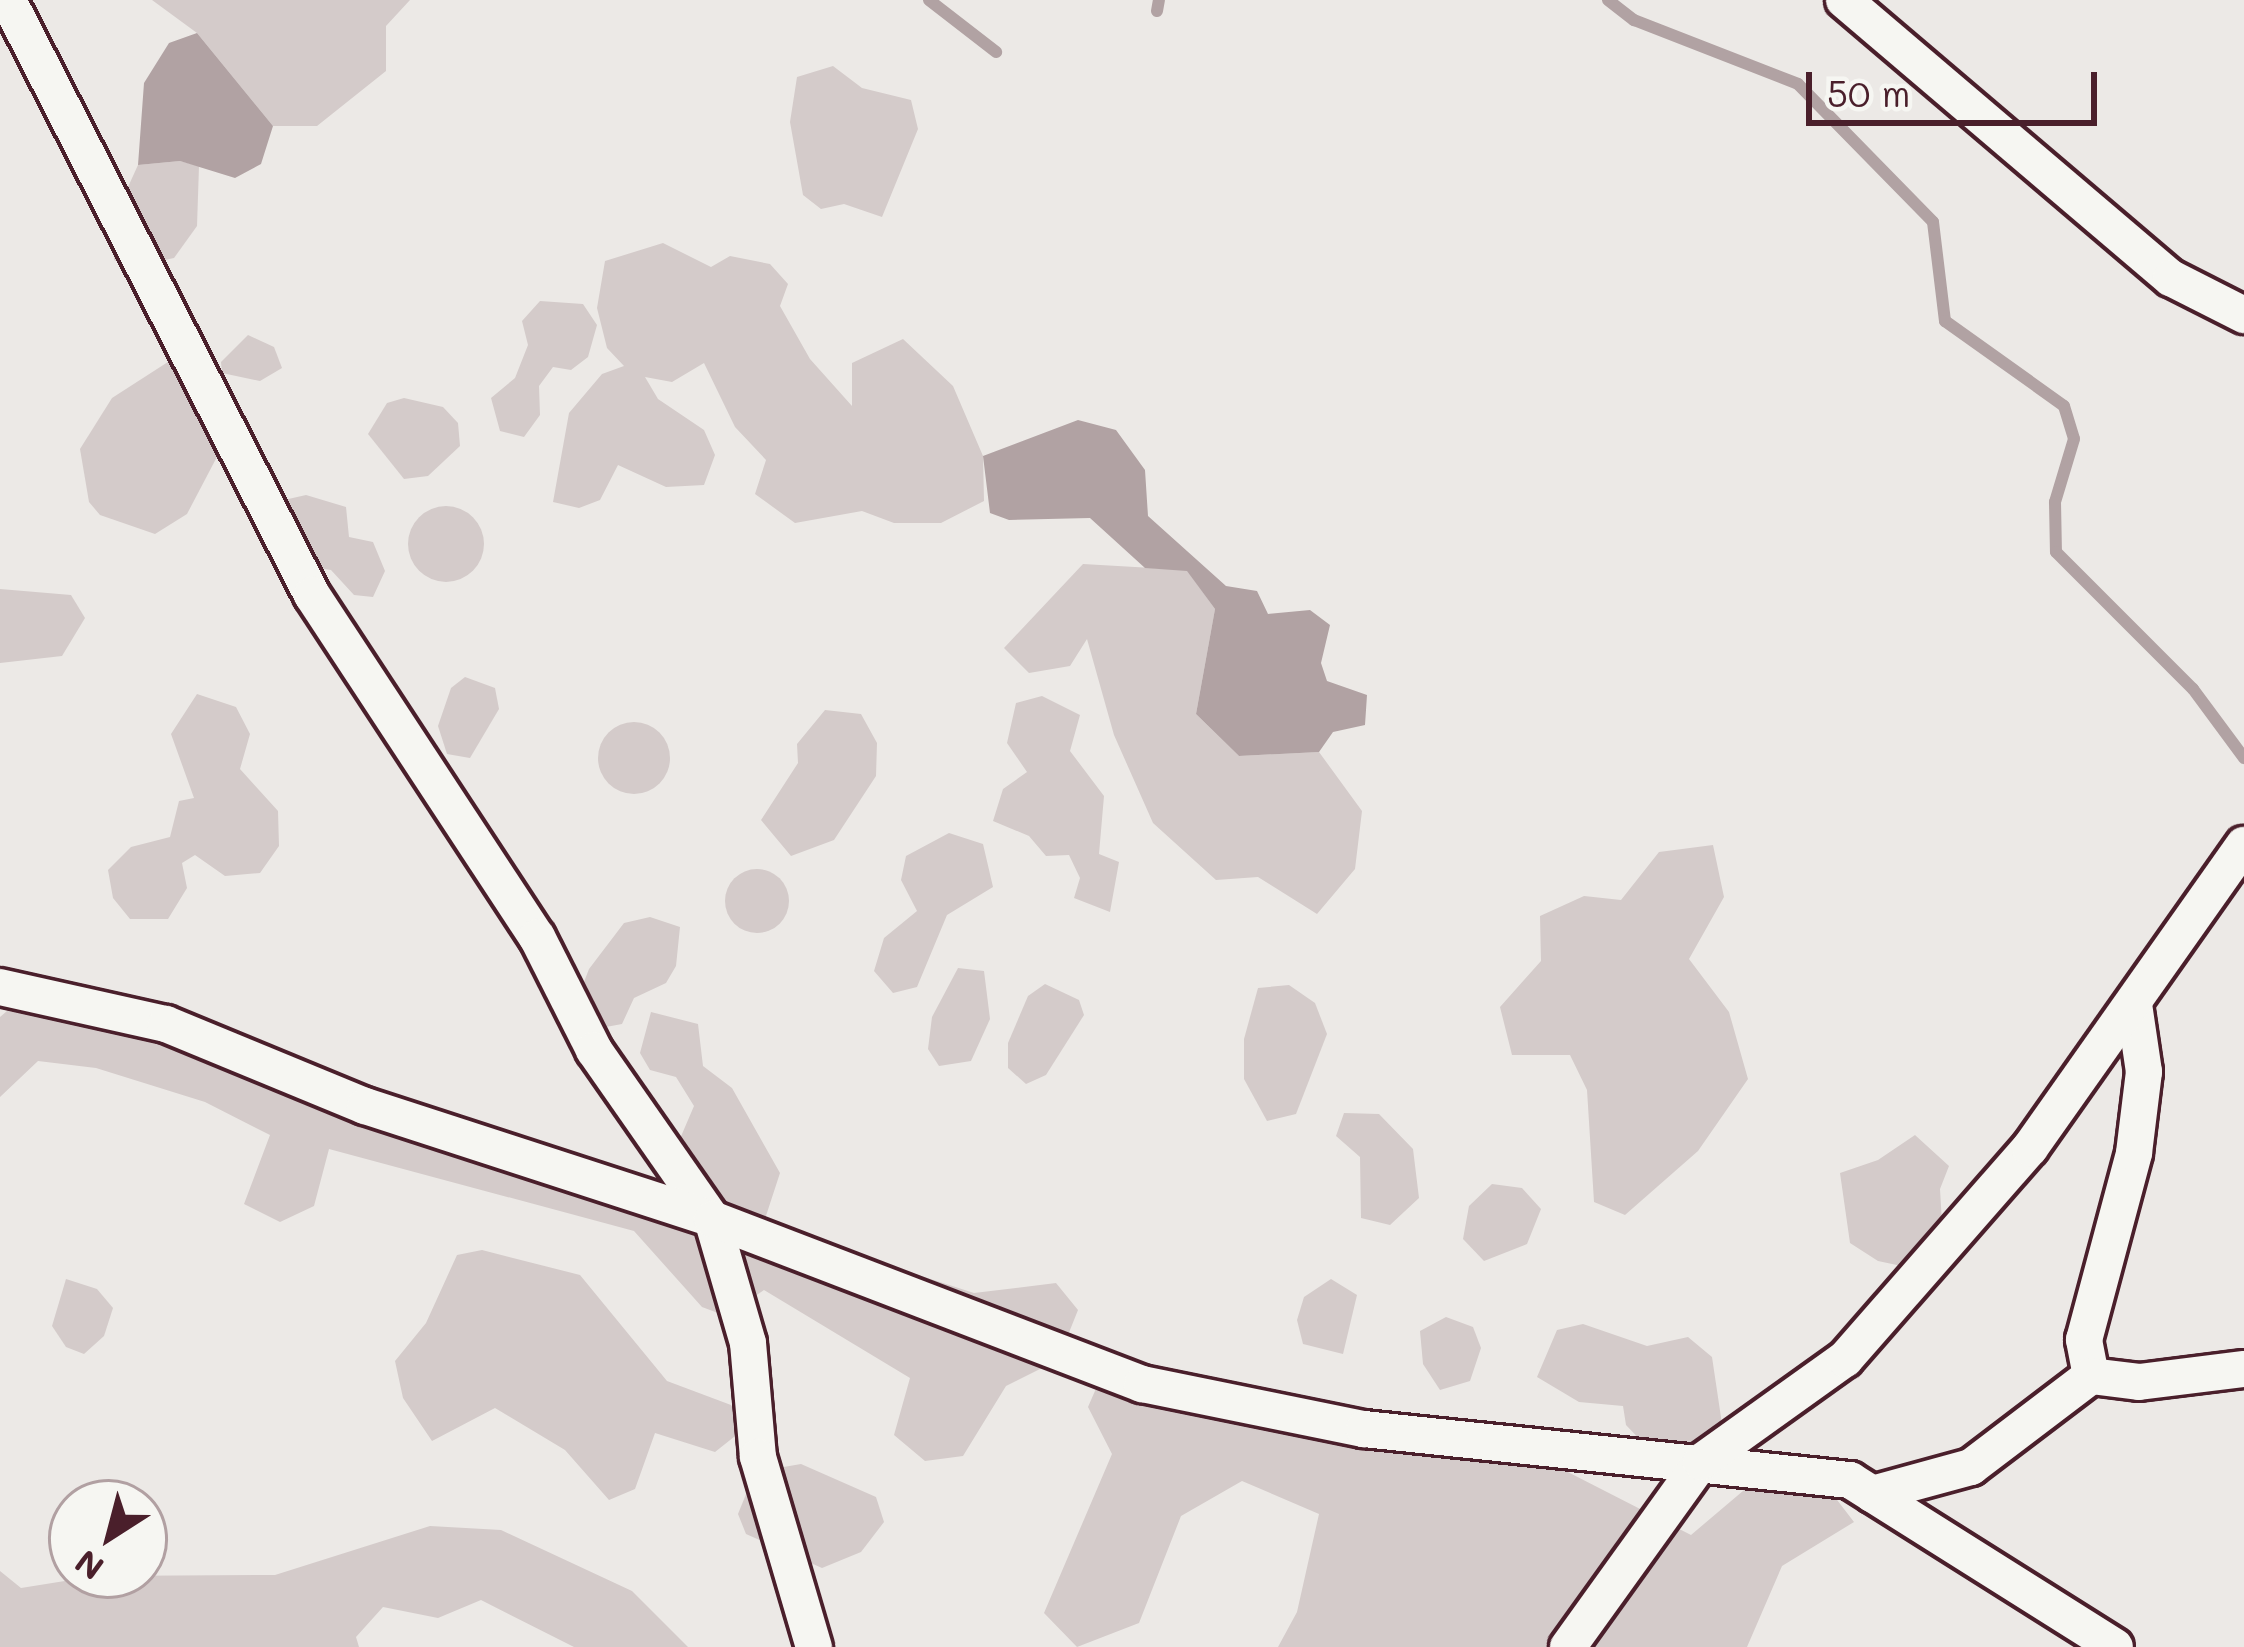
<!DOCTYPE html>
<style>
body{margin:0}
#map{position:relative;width:2244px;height:1647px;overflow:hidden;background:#ece9e6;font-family:Mali,sans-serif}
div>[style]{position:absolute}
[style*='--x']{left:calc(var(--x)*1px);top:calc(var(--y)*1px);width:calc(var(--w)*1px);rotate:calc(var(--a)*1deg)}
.green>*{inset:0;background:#d4cbca}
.round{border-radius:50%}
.water>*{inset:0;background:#b1a2a3}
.stream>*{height:12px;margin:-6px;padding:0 6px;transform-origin:6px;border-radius:6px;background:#b1a2a3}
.roads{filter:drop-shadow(3px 0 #4a1f2b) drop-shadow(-3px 0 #4a1f2b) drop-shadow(0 3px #4a1f2b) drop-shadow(0 -3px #4a1f2b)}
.minor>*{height:36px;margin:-18px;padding:0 18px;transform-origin:18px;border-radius:18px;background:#f6f6f2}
span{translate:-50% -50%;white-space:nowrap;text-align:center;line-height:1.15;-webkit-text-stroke:9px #f6f6f2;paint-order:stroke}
.north{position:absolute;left:48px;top:1479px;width:120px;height:120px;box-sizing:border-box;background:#f6f6f2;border:3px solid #b1a0a2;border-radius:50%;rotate:216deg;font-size:33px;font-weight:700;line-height:48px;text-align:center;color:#4a1f2b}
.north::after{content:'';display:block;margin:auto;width:42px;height:54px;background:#4a1f2b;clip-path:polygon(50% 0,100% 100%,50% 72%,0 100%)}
.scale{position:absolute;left:1806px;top:72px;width:291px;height:54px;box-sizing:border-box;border:6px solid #4a1f2b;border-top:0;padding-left:15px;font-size:36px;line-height:42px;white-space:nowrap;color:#4a1f2b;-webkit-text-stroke:9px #f6f6f2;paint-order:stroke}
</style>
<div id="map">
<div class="green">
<i style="clip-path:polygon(152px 0,410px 0,386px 26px,386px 71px,317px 126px,273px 126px,197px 33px)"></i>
<i style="clip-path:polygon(833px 66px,862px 88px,911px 100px,918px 129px,882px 217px,844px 204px,821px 209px,803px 195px,790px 122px,797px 77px)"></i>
<i style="clip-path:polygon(180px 161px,199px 166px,197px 226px,174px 258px,132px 267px,114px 260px,113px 220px,138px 165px)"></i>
<i style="clip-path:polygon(663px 243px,711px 267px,730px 256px,770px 264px,788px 284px,780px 306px,810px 359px,852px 406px,852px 363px,903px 339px,953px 386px,983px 456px,984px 501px,941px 523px,894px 523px,862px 511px,795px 523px,755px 494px,766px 460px,735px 427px,704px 363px,672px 382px,645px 377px,658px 399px,704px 430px,715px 455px,704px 485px,666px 487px,618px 465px,600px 500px,579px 508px,553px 502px,569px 413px,602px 374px,624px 366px,607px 348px,597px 308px,605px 261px)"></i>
<i style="clip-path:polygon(540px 301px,583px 304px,597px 325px,588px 357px,571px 370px,553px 367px,539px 386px,540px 415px,524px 437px,500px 431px,491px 398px,515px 378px,528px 345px,522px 321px)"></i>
<i style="clip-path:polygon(248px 335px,274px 347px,282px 368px,260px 381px,222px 373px,221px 362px)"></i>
<i style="clip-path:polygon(171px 360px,198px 384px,219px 453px,187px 514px,155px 534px,100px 515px,89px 502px,80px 449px,112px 398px)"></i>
<i style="clip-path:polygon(404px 398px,443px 407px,458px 423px,460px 446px,428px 476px,404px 479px,368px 434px,387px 403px)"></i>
<i style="clip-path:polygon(306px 495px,346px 507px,349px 537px,373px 542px,385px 571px,373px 597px,354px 595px,331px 570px,312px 567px,289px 533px,284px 500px)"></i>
<i class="round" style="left:408px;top:506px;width:76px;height:76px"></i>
<i style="clip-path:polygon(1083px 564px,1187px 570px,1215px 609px,1196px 714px,1239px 756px,1319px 752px,1362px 811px,1355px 869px,1317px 914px,1258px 877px,1216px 880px,1153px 823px,1114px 735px,1087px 639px,1070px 666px,1029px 673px,1004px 648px)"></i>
<i style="clip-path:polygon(0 589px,71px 595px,85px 618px,62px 656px,0 663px)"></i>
<i style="clip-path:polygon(465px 677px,495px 688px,499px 709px,470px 758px,447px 754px,438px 726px,451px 688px)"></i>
<i style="clip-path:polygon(197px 694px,236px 707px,250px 734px,240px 769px,278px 811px,279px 846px,260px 873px,225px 876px,195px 855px,182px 863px,187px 888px,168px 919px,130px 919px,113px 898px,108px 870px,131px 847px,170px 837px,179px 801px,194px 798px,171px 734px)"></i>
<i style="clip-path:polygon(1042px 696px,1080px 715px,1070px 751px,1104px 796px,1099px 854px,1119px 862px,1110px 912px,1074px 898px,1080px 878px,1069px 855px,1046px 856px,1029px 836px,993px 821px,1003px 789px,1027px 772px,1007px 743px,1016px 703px)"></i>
<i style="clip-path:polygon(825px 710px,861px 714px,877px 743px,876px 776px,834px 840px,791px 856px,761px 820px,798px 763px,797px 744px)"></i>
<i class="round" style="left:598px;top:722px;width:72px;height:72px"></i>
<i style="clip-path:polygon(949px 833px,983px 844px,993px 887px,947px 915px,917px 987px,893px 993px,874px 971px,884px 938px,917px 911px,901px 880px,906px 856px)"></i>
<i style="clip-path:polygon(1713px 845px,1724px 897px,1689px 959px,1729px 1012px,1748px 1079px,1698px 1151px,1625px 1215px,1594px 1202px,1587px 1090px,1570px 1055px,1512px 1055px,1500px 1007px,1541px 961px,1540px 916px,1584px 896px,1621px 900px,1659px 852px)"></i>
<i class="round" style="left:725px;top:869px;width:64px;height:64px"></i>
<i style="clip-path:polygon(650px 917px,680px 927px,676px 966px,666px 983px,634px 998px,622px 1024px,595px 1029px,579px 995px,589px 969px,624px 923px)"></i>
<i style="clip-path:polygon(958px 968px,984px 971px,990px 1019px,971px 1061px,939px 1066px,928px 1049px,932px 1017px)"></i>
<i style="clip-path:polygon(1045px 984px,1079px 1000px,1084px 1015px,1046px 1075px,1026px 1084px,1008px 1068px,1008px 1043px,1028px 996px)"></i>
<i style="clip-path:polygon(1289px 985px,1315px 1003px,1327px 1034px,1296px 1114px,1267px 1121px,1244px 1079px,1244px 1039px,1258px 988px)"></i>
<i style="clip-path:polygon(7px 1011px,156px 1032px,678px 1215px,676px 1148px,694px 1106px,676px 1077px,650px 1070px,640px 1053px,651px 1012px,698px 1024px,703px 1066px,732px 1088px,780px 1173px,763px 1225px,974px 1293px,1056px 1283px,1078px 1310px,1058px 1360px,1006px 1386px,963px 1456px,925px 1461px,894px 1435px,910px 1378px,764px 1290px,726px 1316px,702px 1307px,634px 1231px,329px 1149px,314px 1206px,280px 1222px,244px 1204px,270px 1135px,205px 1102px,96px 1068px,38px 1061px,0 1097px,0 1017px)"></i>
<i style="clip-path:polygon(1344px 1113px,1379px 1114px,1413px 1149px,1419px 1198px,1390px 1225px,1361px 1218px,1360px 1157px,1336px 1136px)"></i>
<i style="clip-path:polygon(1915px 1135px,1949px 1166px,1940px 1189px,1942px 1223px,1911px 1268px,1878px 1261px,1850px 1243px,1840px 1173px,1878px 1160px)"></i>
<i style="clip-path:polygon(1492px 1184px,1522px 1188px,1541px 1209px,1527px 1244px,1484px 1261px,1463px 1239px,1469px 1206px)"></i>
<i style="clip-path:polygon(482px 1250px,580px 1275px,667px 1381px,731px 1405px,744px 1429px,715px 1452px,655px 1433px,635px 1489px,609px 1500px,565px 1450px,495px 1408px,432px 1441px,403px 1398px,395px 1361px,426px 1323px,457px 1255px)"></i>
<i style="clip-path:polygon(66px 1279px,97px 1289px,113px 1308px,104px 1336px,84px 1354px,66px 1347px,52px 1326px)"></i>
<i style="clip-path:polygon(1331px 1279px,1357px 1295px,1343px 1354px,1303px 1344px,1297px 1320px,1304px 1297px)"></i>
<i style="clip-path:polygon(1446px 1317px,1473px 1327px,1481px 1348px,1470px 1381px,1440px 1390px,1423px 1364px,1420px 1331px)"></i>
<i style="clip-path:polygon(1583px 1324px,1647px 1346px,1688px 1337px,1712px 1357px,1722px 1424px,1701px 1453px,1646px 1446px,1626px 1425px,1623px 1406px,1579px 1402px,1537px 1377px,1557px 1330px)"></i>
<i style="clip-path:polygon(1101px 1377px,1389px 1444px,1560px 1468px,1691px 1535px,1750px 1485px,1824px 1483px,1854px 1522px,1782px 1566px,1747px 1647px,1278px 1647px,1297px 1612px,1319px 1514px,1242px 1481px,1181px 1516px,1139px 1623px,1077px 1647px,1044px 1613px,1112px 1454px,1088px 1407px)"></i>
<i style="clip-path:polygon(801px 1464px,876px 1497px,884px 1522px,861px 1552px,822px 1568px,746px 1534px,738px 1514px,755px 1472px)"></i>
<i style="clip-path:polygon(430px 1526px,501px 1530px,632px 1591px,688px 1647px,574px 1647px,481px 1600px,438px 1618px,383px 1607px,356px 1637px,359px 1647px,0 1647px,0 1571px,21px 1588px,96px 1576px,275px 1575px)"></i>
</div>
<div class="water">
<i style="clip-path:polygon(197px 33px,273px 126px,261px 164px,235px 178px,180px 161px,138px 165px,144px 83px,169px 43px)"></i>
<i style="clip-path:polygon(1078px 420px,1116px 430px,1145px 470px,1148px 516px,1226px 586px,1257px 591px,1268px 614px,1310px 610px,1330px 625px,1321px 663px,1327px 681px,1367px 695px,1365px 725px,1333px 732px,1319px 752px,1239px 756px,1196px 714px,1215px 609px,1187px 571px,1145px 568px,1090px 518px,1009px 520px,990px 513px,983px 456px)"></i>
</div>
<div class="stream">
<i style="--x:929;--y:0;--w:85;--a:37.8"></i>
<i style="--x:1608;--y:0;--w:33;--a:38"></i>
<i style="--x:1634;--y:20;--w:176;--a:21.3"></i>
<i style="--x:1798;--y:84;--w:193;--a:45.6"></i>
<i style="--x:1933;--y:222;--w:100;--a:83.1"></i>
<i style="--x:1945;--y:321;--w:146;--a:35.5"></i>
<i style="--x:2064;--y:406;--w:34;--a:73"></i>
<i style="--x:2074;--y:439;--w:66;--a:106.8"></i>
<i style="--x:2055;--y:502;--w:50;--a:88.9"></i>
<i style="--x:2056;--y:552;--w:194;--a:45"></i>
<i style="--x:2193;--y:689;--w:86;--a:53.5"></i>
<i style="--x:1157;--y:11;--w:11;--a:-80"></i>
</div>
<div class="roads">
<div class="minor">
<i style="--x:8;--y:0;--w:668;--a:62.94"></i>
<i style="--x:312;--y:595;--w:409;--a:56.7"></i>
<i style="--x:537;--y:937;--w:127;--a:63.2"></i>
<i style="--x:594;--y:1050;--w:206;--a:55.1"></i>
<i style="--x:712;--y:1219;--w:129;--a:73.8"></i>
<i style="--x:748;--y:1343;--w:114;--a:85"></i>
<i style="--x:758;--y:1457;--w:198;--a:73.6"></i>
<i style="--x:1844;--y:0;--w:429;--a:40.4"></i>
<i style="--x:2171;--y:278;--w:82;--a:26.9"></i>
<i style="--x:0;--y:987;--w:170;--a:12.6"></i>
<i style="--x:166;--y:1024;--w:215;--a:22.4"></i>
<i style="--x:365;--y:1106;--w:365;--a:18"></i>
<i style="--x:712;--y:1219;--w:461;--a:21"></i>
<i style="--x:1142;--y:1384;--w:227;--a:11.5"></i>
<i style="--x:1364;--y:1429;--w:489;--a:6"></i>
<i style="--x:1850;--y:1480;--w:313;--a:32.2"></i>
<i style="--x:2091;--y:1376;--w:37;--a:-101"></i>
<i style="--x:2084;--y:1340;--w:194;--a:-75"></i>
<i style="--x:2134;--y:1153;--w:82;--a:-83"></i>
<i style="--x:2144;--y:1072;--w:69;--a:-98.4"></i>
<i style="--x:1872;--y:1494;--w:103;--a:-15.3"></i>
<i style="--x:1971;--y:1467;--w:151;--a:-37.2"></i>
<i style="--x:2091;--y:1376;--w:48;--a:7.1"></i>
<i style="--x:2139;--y:1382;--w:106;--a:-7.1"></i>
<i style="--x:1568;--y:1647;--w:228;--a:-54.3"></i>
<i style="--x:1701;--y:1462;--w:177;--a:-35.6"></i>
<i style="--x:1845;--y:1359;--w:281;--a:-48.8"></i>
<i style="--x:2030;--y:1148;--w:371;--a:-54.8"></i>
</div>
</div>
<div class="north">N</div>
<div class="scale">50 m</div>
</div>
